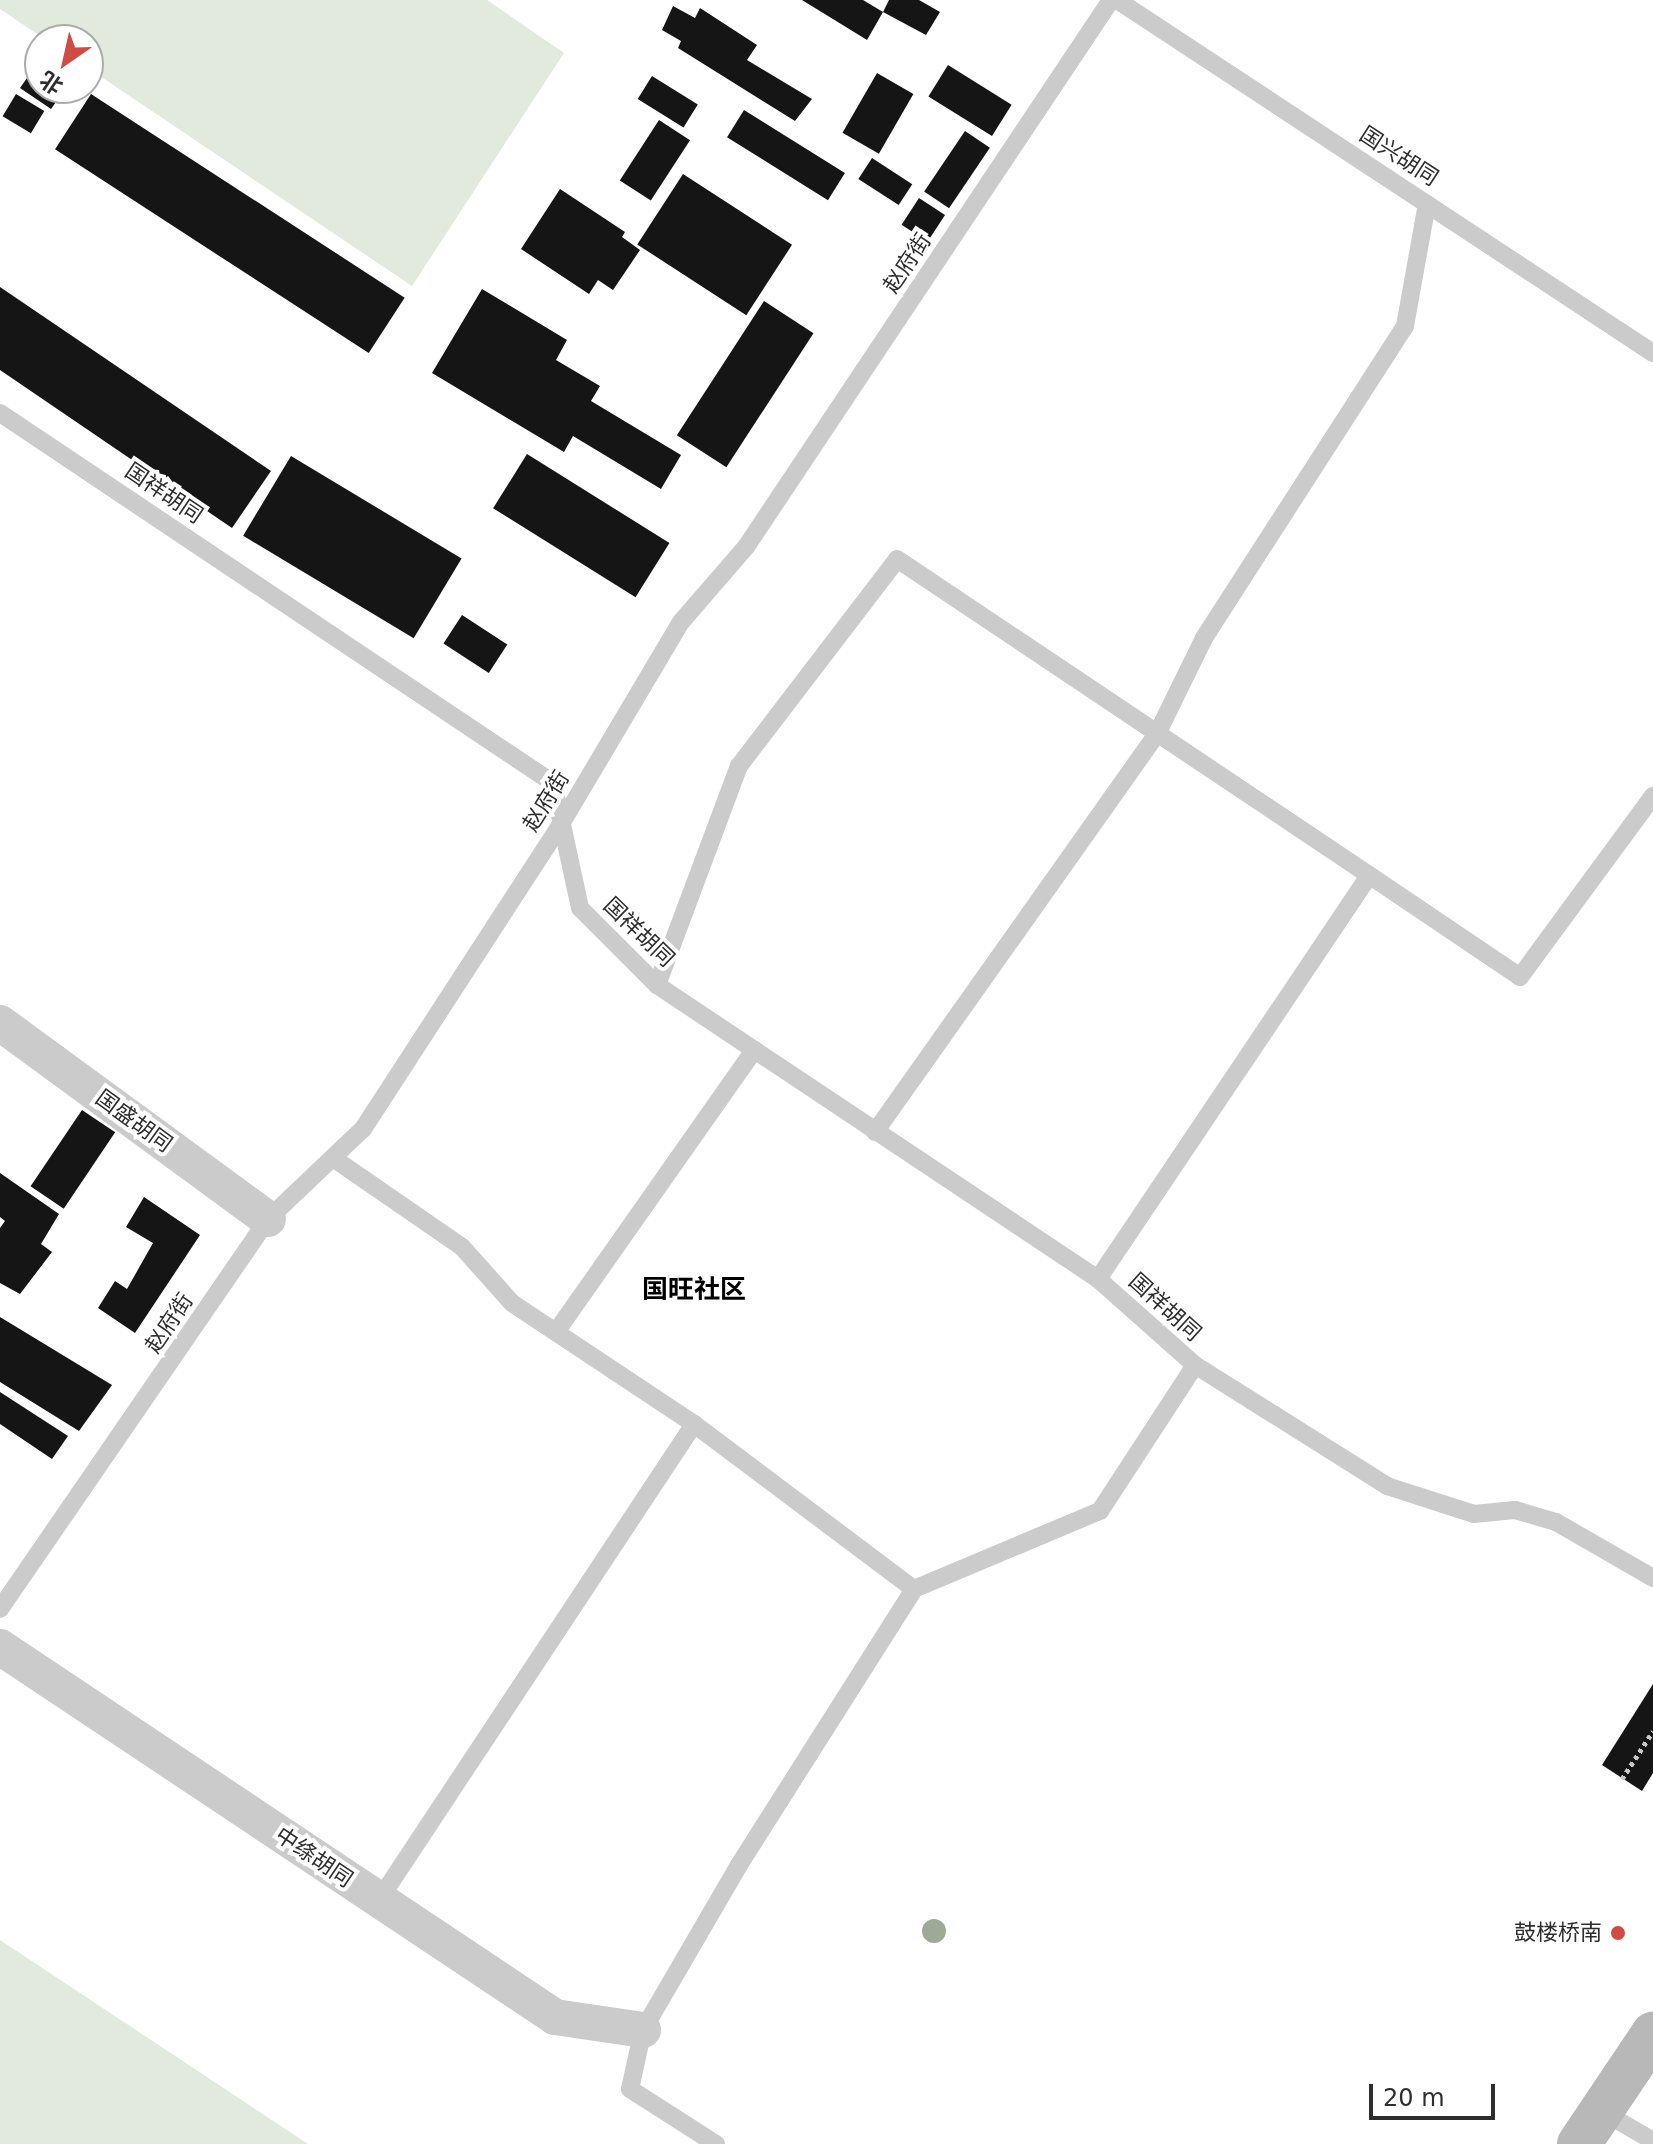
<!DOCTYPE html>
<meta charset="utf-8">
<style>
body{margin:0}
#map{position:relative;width:1653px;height:2144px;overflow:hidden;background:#fff;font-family:"DejaVu Sans","Noto Sans SC",sans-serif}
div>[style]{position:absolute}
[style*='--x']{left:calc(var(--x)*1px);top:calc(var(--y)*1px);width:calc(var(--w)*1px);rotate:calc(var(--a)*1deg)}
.green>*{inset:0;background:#e2e9dd}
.building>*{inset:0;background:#151515;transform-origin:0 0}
.path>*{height:5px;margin-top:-2.5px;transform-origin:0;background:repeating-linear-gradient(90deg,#c8c8c8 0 4px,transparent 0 8px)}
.service>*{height:18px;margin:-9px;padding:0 9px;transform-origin:9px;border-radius:9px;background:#cbcbcb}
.minor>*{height:36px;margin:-18px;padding:0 18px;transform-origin:18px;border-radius:18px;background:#cbcbcb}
.secondary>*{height:44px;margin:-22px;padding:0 22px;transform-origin:22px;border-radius:22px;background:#b8b8b8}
.trees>*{width:24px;height:24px;margin:-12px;border-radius:50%;background:#9daa96}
.dots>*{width:22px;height:22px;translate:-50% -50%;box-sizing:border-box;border:4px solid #fff;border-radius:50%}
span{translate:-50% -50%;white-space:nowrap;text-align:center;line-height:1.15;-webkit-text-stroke:8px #fff;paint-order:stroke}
.street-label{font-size:22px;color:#2e2e2e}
.poi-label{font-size:22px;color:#2e2e2e}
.right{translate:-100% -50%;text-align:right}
.quarter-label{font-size:26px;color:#000;font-weight:700}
.north{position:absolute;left:24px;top:24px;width:80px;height:80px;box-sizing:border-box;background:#fff;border:2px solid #ababab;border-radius:50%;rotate:214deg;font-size:22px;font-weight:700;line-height:32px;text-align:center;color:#2e2e2e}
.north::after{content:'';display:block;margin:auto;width:28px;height:36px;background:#d04b44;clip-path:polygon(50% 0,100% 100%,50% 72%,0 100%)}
.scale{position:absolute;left:1369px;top:2084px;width:126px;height:36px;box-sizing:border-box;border:4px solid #2e2e2e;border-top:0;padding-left:10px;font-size:24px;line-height:28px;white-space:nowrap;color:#2e2e2e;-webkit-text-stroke:6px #fff;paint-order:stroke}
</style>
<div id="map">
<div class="green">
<i style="clip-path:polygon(0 0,487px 0,564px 53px,412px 286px,88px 68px,88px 40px,46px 40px,0 9px)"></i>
<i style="clip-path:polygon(0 1940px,308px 2144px,0 2144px)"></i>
</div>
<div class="building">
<i style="clip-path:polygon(802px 0,863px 0,883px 12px,867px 40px)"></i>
<i style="clip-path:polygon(889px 0,919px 0,940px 12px,926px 35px,883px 12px)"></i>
<i style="clip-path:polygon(673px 6px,695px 18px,700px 8px,757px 45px,747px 60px,812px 99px,795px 121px,678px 48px,681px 41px,662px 30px)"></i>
<i style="left:948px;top:65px;width:75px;height:37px;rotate:32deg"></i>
<i style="clip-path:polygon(34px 68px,40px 72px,40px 88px,66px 88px,51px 109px,20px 88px)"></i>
<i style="left:877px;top:73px;width:42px;height:69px;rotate:30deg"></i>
<i style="left:652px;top:76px;width:54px;height:27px;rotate:32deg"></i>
<i style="left:16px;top:94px;width:33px;height:26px;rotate:31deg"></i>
<i style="left:91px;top:94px;width:374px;height:66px;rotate:33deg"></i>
<i style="left:744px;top:110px;width:119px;height:32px;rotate:32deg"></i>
<i style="left:659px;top:120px;width:37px;height:72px;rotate:33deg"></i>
<i style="left:965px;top:131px;width:30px;height:73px;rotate:34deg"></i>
<i style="left:872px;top:158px;width:48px;height:25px;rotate:33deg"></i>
<i style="left:683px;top:174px;width:130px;height:84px;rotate:33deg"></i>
<i style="clip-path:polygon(560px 189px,625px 232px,622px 237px,640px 250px,613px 290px,598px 280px,589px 294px,521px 249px)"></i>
<i style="left:919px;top:198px;width:31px;height:32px;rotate:33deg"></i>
<i style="clip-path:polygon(0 287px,271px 471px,232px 528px,0 370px)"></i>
<i style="clip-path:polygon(482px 289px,567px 340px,556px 360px,600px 386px,591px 401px,681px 455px,661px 489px,573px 436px,564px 452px,432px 373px)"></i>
<i style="left:764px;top:301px;width:59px;height:160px;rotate:33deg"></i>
<i style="left:527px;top:454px;width:168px;height:64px;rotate:32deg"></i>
<i style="left:291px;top:456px;width:199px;height:93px;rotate:31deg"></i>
<i style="left:462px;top:615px;width:54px;height:34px;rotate:33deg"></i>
<i style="left:82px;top:1110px;width:40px;height:92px;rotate:34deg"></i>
<i style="clip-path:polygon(0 1173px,59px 1214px,41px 1244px,52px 1252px,20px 1294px,0 1283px,0 1228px,5px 1221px,0 1217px)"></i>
<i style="clip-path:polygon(144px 1197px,200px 1235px,135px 1333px,98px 1308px,115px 1281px,127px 1289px,153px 1243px,126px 1227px)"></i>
<i style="clip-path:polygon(0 1317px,112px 1385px,79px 1431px,0 1382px)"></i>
<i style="clip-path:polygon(0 1392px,68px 1436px,52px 1459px,0 1424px)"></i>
<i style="clip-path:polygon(1653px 1684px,1653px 1773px,1642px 1791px,1602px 1765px)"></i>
</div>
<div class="path">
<i style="--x:1622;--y:1779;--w:57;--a:-57.1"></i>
</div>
<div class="service">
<i style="--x:1117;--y:0;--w:642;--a:33.37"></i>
<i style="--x:0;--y:413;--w:665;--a:33.79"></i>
<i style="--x:553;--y:783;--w:128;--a:77.8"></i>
<i style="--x:580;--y:908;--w:109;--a:45"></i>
<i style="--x:657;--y:985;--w:530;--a:33.69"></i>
<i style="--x:1098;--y:1279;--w:130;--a:41.6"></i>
<i style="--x:1195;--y:1365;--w:227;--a:32.2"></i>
<i style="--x:1387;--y:1486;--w:91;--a:17.8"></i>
<i style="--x:1474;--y:1514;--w:41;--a:-5.6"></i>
<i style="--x:1515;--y:1510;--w:43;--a:16.3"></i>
<i style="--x:1556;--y:1522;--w:112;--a:30"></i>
<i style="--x:657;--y:985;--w:234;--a:-69.5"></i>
<i style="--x:739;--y:766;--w:260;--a:-52.6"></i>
<i style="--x:897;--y:559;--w:568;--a:33.8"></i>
<i style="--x:875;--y:1132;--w:490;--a:-54.7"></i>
<i style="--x:1158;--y:732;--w:105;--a:-63.9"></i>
<i style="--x:1204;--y:638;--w:371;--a:-57.2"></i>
<i style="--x:1405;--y:326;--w:124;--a:-79.8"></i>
<i style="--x:333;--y:1158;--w:157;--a:34.6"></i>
<i style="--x:462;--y:1247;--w:75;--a:48.2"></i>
<i style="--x:512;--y:1303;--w:219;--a:33.6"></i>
<i style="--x:694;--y:1424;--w:275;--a:36.9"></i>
<i style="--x:1098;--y:1279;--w:486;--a:-56.1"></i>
<i style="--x:1369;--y:875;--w:182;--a:34"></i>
<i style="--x:1520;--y:977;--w:225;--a:-53.7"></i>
<i style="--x:556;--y:1332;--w:345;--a:-54.9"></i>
<i style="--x:0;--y:1609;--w:473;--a:-55.5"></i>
<i style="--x:268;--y:1219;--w:131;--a:-43.5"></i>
<i style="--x:363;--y:1129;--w:364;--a:-57"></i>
<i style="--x:561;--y:824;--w:235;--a:-59.3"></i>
<i style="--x:681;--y:622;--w:99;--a:-49.1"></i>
<i style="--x:746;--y:547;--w:658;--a:-56.29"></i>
<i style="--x:379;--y:1900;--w:571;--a:-56.5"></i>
<i style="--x:1600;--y:2110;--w:61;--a:30.3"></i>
<i style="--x:716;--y:2144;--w:102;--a:-147.4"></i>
<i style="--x:630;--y:2089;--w:60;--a:-77.6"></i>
<i style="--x:643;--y:2030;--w:191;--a:-59.8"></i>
<i style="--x:739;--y:1865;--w:327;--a:-57.6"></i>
<i style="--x:914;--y:1589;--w:202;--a:-22.8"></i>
<i style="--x:1100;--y:1511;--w:174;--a:-56.9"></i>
</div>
<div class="minor">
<i style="--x:0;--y:1023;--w:332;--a:36.2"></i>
<i style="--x:0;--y:1647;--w:667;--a:33.69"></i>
<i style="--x:555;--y:2017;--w:89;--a:8.4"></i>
</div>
<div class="secondary">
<i style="--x:1579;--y:2144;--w:133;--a:-56.1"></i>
</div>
<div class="trees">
<i style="left:934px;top:1931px"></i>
</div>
<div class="dots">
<i style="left:1618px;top:1933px;background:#d04b44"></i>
</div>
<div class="street-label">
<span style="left:1399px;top:156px;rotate:33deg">国兴胡同</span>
<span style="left:907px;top:263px;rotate:-56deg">赵府街</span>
<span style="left:164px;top:493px;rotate:34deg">国祥胡同</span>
<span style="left:546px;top:801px;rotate:-58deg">赵府街</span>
<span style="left:639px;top:932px;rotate:44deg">国祥胡同</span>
<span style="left:134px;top:1121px;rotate:36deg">国盛胡同</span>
<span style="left:1165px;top:1307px;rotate:42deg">国祥胡同</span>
<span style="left:169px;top:1323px;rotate:-56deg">赵府街</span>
<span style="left:314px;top:1857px;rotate:34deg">中绦胡同</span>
</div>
<div class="poi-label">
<span class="right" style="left:1602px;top:1933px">鼓楼桥南</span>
</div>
<div class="quarter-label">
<span style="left:694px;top:1290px">国旺社区</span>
</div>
<div class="north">北</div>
<div class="scale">20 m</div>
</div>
